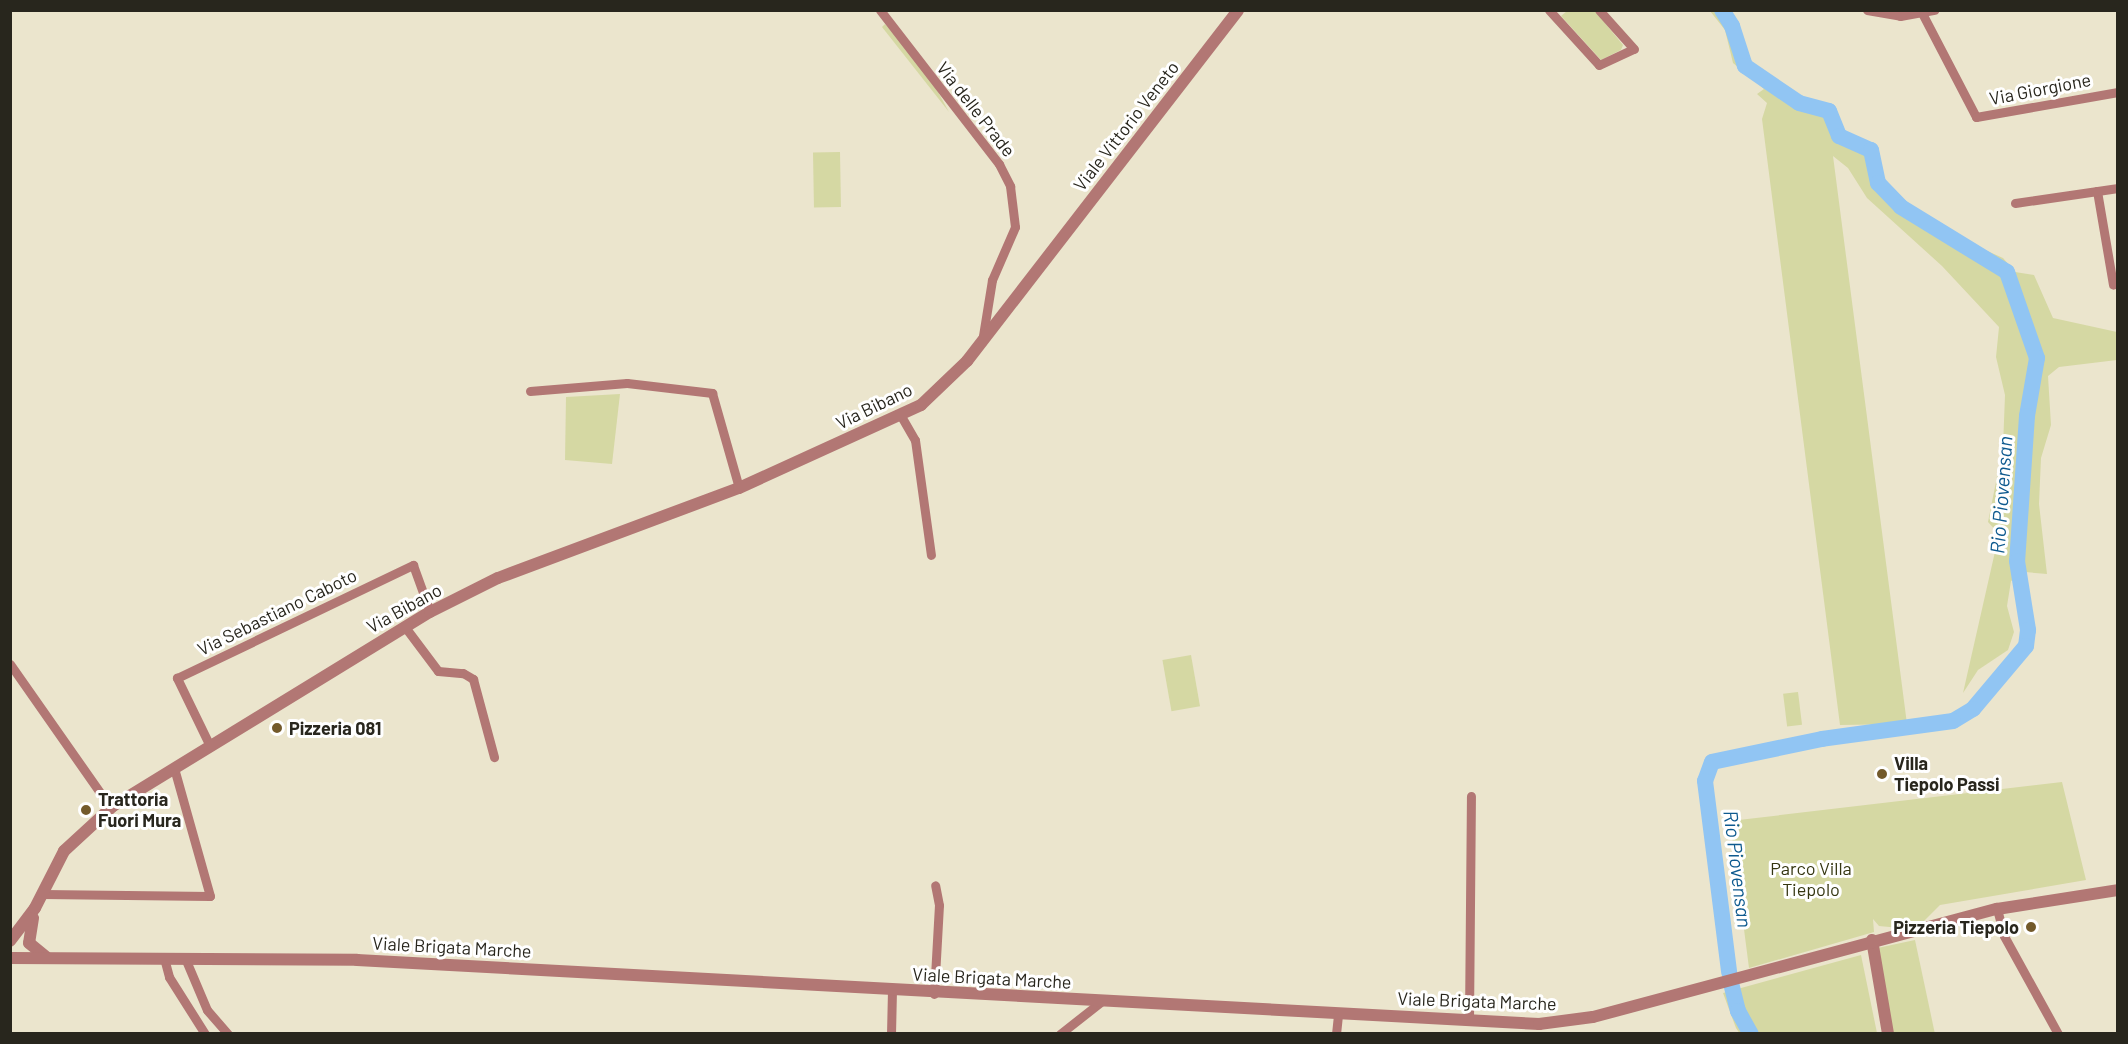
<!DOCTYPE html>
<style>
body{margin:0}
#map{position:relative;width:2128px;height:1044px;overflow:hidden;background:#ebe5cd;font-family:Barlow,sans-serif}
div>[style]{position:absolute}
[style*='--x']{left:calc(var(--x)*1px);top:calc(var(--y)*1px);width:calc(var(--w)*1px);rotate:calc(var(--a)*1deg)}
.green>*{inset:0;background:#d5d8a3;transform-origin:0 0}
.river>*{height:16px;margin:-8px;padding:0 8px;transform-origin:8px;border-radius:8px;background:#91c5f3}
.minor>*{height:9px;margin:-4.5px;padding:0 4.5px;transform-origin:4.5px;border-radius:4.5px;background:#b27774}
.tertiary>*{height:12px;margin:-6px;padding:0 6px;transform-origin:6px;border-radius:6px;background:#b27774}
.dots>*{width:16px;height:16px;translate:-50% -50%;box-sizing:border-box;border:3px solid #fff;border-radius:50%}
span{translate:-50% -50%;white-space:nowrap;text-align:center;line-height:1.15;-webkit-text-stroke:6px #fff;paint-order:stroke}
.street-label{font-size:18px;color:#28261d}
.poi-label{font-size:18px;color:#28261d;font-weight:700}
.left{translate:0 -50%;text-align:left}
.right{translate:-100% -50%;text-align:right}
.park-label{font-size:18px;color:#353611}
.water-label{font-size:20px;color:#0e5a8f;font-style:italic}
.frame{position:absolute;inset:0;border:12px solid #28261d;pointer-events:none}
</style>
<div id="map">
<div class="green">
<i style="clip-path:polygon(1567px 11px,1595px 11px,1623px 45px,1621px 50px,1601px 60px,1561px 16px)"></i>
<i style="clip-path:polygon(1710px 11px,1731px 12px,1753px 65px,1800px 96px,1833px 106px,1842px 131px,1878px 147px,1884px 180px,1905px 202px,1965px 241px,2003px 258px,2015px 272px,2034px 275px,2053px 318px,2117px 332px,2117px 360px,2059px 367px,2048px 376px,2051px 425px,2041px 458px,2039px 504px,2047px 574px,2025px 572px,2011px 581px,2007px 606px,2014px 632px,2008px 650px,1978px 670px,1963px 693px,1999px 534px,1988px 522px,2003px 447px,2005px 395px,1996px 357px,1999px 327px,1942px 266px,1867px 198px,1848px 168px,1833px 156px,1907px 724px,1840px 725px,1762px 119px,1767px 103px,1757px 94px,1764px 89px,1733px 63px,1725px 30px)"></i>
<i style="clip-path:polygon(885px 24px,926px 70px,949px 112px,882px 27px)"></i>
<i style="left:840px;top:152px;width:55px;height:27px;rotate:89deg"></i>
<i style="clip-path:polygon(620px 394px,612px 464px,565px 460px,566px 397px)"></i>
<i style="left:1191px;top:655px;width:52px;height:29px;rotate:80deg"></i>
<i style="left:1798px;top:692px;width:33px;height:15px;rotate:83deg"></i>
<i style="clip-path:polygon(2062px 782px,2086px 880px,1940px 905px,1921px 924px,1900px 928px,1879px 926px,1873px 919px,1874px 932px,1749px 968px,1730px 821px)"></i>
<i style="left:1915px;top:940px;width:95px;height:42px;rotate:78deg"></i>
<i style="clip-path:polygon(1861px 955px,1877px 1033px,1740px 1034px,1736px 1028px,1723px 993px)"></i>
</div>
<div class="river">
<i style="--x:1722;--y:10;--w:19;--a:58"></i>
<i style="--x:1732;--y:26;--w:42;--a:72"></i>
<i style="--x:1745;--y:66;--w:65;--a:34.4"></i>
<i style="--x:1799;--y:103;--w:31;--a:15"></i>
<i style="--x:1829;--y:111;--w:27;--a:68"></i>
<i style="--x:1839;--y:136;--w:35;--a:24"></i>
<i style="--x:1871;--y:150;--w:34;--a:78"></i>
<i style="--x:1878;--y:183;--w:33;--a:46"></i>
<i style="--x:1901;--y:207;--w:124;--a:31.5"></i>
<i style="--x:2007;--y:272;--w:91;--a:70.8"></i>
<i style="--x:2037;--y:358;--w:59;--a:99.8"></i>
<i style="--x:2027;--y:416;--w:145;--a:93.9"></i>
<i style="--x:2017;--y:561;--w:70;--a:80.9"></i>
<i style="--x:2028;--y:630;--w:16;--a:97"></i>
<i style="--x:2026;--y:646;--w:82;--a:130.1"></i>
<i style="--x:1973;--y:709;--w:23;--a:149"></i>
<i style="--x:1953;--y:721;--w:132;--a:172.2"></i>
<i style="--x:1822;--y:739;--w:112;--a:168.2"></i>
<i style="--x:1712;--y:762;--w:20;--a:110"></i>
<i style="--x:1705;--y:781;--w:193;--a:82.8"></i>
<i style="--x:1731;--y:983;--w:29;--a:76"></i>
<i style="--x:1738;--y:1011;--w:26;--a:61"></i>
</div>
<div class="minor">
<i style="--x:880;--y:10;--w:195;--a:52.3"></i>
<i style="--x:999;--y:164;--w:25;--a:63"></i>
<i style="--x:1010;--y:186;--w:41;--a:83"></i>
<i style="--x:1015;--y:227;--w:58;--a:113.5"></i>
<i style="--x:992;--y:280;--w:63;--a:99.2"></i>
<i style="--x:1549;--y:10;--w:74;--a:47.7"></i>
<i style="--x:1599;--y:65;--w:38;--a:-25"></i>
<i style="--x:1634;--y:49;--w:52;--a:-131.9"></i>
<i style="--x:1867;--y:10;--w:34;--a:10"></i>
<i style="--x:1900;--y:16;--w:35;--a:-10"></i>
<i style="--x:1923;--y:15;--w:115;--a:62.5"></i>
<i style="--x:1976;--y:117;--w:144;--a:-10"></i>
<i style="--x:2097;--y:191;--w:95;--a:80.3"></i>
<i style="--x:2015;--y:203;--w:104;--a:-8.3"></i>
<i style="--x:530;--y:391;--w:97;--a:-4.7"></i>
<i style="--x:627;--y:383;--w:86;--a:6.7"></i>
<i style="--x:712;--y:393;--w:99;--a:74.1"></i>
<i style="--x:901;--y:416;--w:28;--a:60"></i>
<i style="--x:915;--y:440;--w:116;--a:82.1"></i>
<i style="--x:405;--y:627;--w:55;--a:53.1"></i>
<i style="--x:438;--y:671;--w:25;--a:5"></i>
<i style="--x:463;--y:673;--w:12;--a:31"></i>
<i style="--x:473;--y:679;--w:81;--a:74.9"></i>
<i style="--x:10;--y:664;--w:176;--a:55"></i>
<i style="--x:210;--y:746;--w:76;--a:-115.9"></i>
<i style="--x:177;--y:678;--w:262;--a:-25.6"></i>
<i style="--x:413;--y:565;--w:50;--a:70.1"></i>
<i style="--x:43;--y:894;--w:167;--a:0.7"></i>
<i style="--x:210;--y:896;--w:133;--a:-105.7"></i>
<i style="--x:1997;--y:909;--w:28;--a:75"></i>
<i style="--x:2004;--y:936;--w:112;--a:61.1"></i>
<i style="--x:164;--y:958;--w:20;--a:75"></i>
<i style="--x:169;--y:977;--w:67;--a:57.7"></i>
<i style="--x:185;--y:958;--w:56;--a:67.1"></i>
<i style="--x:207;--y:1010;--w:32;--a:49"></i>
<i style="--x:934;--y:994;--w:89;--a:-86.8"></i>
<i style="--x:939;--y:905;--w:20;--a:-101"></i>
<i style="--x:1469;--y:1020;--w:224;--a:-89.5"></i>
<i style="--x:891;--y:1034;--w:43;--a:-88.7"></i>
<i style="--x:1060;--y:1034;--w:53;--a:-38.2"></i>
<i style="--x:1336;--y:1034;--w:20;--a:-84"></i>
</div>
<div class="tertiary">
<i style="--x:33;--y:918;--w:25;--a:99"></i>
<i style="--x:29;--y:943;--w:22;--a:39"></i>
<i style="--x:1872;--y:940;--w:95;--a:80.3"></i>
<i style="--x:10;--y:941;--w:41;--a:-52.9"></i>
<i style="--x:35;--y:908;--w:64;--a:-63"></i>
<i style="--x:64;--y:851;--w:67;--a:-42.6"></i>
<i style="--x:113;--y:806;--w:372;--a:-31.5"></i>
<i style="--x:430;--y:612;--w:76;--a:-26.6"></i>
<i style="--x:498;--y:578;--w:257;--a:-20.5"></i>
<i style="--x:739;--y:488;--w:200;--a:-24.5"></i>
<i style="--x:921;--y:405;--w:64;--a:-43.7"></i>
<i style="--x:967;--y:361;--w:443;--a:-52.3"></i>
<i style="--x:10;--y:958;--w:347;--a:0.3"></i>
<i style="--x:357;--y:960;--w:1184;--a:3.1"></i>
<i style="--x:1539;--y:1024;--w:54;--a:-7.4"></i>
<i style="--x:1593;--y:1017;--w:418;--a:-15"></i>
<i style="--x:1997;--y:909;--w:122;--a:-8.9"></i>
</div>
<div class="dots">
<i style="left:277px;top:728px;background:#735a2b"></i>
<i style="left:1882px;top:774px;background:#735a2b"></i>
<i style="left:86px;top:810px;background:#735a2b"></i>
<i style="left:2031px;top:927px;background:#735a2b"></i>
</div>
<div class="street-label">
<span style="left:2040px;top:89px;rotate:-11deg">Via Giorgione</span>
<span style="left:976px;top:109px;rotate:52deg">Via delle Prade</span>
<span style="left:1126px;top:126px;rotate:-52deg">Viale Vittorio Veneto</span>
<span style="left:874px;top:406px;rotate:-26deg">Via Bibano</span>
<span style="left:404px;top:608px;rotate:-29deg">Via Bibano</span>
<span style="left:277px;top:612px;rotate:-26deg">Via Sebastiano Caboto</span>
<span style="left:452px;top:947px;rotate:3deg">Viale Brigata Marche</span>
<span style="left:992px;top:978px;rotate:3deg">Viale Brigata Marche</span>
<span style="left:1477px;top:1001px;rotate:2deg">Viale Brigata Marche</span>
</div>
<div class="poi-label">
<span class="left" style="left:289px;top:728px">Pizzeria 081</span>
<span class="left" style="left:1894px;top:774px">Villa<br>Tiepolo Passi</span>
<span class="left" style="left:98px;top:810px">Trattoria<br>Fuori Mura</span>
<span class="right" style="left:2019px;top:927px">Pizzeria Tiepolo</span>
</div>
<div class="park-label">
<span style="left:1811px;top:879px">Parco Villa<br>Tiepolo</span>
</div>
<div class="water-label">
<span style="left:2001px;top:495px;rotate:-86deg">Rio Piovensan</span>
<span style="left:1738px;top:869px;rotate:83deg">Rio Piovensan</span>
</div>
<div class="frame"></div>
</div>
